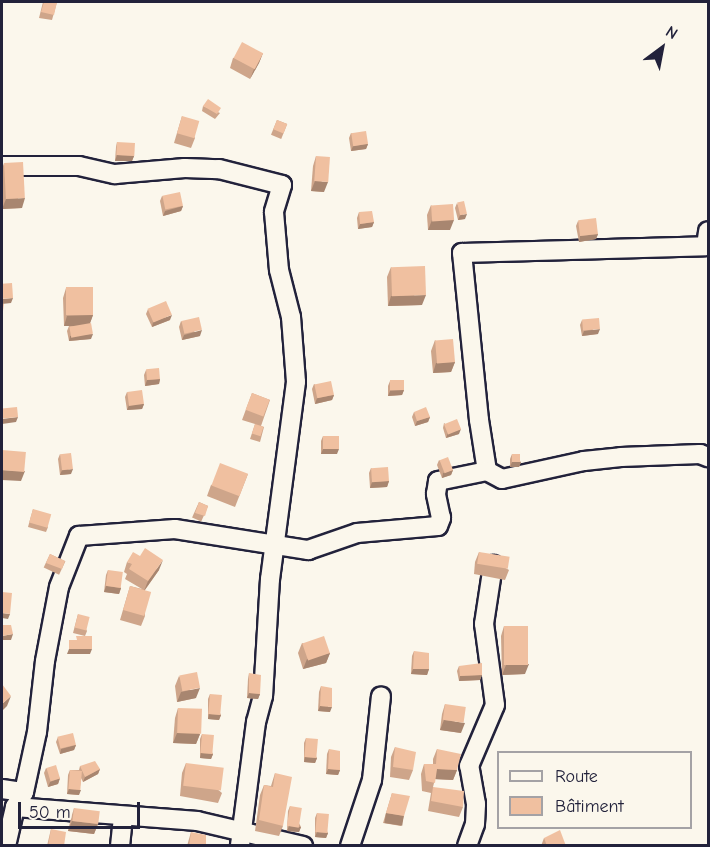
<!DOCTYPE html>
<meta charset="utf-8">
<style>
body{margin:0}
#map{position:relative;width:710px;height:847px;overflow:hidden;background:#fbf7ec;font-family:"Comic Neue",sans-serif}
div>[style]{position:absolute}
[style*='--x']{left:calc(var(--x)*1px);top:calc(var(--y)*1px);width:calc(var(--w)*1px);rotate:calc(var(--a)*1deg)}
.roads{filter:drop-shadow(2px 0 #22223b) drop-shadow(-2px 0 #22223b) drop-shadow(0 2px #22223b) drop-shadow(0 -2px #22223b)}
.street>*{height:18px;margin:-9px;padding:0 9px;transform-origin:9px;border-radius:9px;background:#fbf7ec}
.wall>*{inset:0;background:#cea58a;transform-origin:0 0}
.shaded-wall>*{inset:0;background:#a88670;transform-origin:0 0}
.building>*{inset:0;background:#f0c0a0;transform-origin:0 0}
span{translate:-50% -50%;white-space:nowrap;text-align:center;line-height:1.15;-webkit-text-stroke:6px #fbf7ec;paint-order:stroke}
.frame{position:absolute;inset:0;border:3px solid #22223b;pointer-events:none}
.legend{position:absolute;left:497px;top:751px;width:195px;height:78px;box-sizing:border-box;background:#fbf7ec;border:2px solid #a4a2a5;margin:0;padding:8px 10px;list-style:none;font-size:18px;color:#22223b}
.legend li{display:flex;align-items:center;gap:12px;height:30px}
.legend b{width:30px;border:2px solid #a4a2a5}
.north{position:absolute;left:632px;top:18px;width:60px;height:60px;-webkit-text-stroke:4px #fbf7ec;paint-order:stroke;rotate:32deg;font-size:16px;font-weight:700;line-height:24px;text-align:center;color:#22223b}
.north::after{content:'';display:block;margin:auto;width:21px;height:27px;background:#22223b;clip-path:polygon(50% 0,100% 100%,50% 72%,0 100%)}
.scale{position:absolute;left:18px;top:802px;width:122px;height:27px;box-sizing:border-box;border:3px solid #22223b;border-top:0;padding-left:8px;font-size:18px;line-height:21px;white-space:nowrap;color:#22223b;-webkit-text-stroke:4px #fbf7ec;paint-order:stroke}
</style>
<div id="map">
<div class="roads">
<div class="street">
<i style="--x:2;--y:166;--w:77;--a:0"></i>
<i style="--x:79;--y:166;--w:37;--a:13"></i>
<i style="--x:115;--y:174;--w:70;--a:-4.9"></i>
<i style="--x:185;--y:168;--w:34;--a:2"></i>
<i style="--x:219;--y:169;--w:65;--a:14.3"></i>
<i style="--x:282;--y:185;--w:28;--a:107"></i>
<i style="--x:274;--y:212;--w:58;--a:85.1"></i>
<i style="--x:279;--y:270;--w:49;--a:75.7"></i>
<i style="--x:291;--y:317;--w:65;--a:85.6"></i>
<i style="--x:296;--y:382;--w:199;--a:97.5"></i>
<i style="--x:270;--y:579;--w:117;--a:93.4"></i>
<i style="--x:263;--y:696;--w:27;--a:105"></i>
<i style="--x:256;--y:722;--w:125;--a:97.4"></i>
<i style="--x:487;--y:471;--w:52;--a:-98.9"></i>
<i style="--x:479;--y:420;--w:168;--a:-95.8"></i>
<i style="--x:462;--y:253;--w:244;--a:-1.6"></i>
<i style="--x:706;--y:246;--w:15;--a:-82"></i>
<i style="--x:2;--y:789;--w:22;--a:8"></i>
<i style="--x:24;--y:792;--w:17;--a:121"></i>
<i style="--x:15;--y:807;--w:40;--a:103"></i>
<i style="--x:24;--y:792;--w:61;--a:-77.8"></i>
<i style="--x:37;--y:732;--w:71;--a:-83.6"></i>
<i style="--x:45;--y:661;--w:75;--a:-79.3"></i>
<i style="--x:59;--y:587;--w:55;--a:-68.6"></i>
<i style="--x:79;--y:536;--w:96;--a:-4.2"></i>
<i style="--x:175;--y:529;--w:135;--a:9"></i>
<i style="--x:308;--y:550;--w:52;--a:-19.1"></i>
<i style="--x:357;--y:533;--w:81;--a:-4.9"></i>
<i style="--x:438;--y:526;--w:9;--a:-69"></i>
<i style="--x:441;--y:518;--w:25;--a:-102"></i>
<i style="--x:436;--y:494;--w:13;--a:-81"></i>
<i style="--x:438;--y:481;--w:50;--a:-11.5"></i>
<i style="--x:487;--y:471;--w:17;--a:28"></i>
<i style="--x:502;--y:479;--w:84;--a:-12.4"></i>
<i style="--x:584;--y:461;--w:37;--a:-6"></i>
<i style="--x:621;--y:457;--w:79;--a:-2.2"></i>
<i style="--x:700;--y:454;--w:9;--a:21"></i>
<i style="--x:15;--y:807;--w:183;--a:4.4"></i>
<i style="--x:197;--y:821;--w:109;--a:13.3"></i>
<i style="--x:120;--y:846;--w:29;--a:-84"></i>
<i style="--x:350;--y:846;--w:70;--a:-71.6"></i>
<i style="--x:372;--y:780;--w:84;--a:-83.9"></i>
<i style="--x:467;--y:846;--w:23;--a:-70"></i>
<i style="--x:475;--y:824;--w:20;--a:-87"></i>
<i style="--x:476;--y:804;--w:39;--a:-100"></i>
<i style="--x:469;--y:766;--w:66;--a:-66.9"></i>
<i style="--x:495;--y:705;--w:82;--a:-97.7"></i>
<i style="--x:484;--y:624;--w:60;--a:-81.3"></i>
</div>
</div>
<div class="wall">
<i style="clip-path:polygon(43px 2px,57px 2px,52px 20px,39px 18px)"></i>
<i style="clip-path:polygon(263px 53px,259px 63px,250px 79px,230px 68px,233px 58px)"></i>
<i style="clip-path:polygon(203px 106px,220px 113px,215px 119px,202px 111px)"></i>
<i style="clip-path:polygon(182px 116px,195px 138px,191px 148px,174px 143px)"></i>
<i style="left:277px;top:120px;width:11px;height:16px;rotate:22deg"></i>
<i style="clip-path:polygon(351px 133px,368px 144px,366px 149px,351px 151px,349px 138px)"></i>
<i style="clip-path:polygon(117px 142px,134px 156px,132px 161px,115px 161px,116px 147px)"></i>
<i style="clip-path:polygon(316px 156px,324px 192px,311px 191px,313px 166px)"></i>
<i style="clip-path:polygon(4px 163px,22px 208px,2px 209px,2px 169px)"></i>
<i style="clip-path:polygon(162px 196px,183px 206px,181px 211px,163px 216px,160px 201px)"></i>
<i style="clip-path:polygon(457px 203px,465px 219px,458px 220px,455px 208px)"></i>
<i style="clip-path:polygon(431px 205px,450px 230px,428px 230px,427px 215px)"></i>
<i style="clip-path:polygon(359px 212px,374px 222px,372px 227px,358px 229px,357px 218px)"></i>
<i style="clip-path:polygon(578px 221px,598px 234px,596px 239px,579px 242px,576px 226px)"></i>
<i style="clip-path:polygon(391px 267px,422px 305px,388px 306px,387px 277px)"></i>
<i style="clip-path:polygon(66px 288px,93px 315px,90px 323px,91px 339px,69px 341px,67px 331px,69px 326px,64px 326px,63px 298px)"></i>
<i style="clip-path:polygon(148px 309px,170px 320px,152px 327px,146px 314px)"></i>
<i style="clip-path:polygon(582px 320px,598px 334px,582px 336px,580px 325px)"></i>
<i style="clip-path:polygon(181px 321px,200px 336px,182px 340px,179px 327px)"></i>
<i style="clip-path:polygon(435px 340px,455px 362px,451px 372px,433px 373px,431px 351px)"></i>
<i style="clip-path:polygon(146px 370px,160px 379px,159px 384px,145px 386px,144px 375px)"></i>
<i style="clip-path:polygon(390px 381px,404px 390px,402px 395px,388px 396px,388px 386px)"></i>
<i style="clip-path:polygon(314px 384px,334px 395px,332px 400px,315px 404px,312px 389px)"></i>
<i style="clip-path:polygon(127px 392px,144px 404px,142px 409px,127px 410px,125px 397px)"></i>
<i style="clip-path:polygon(252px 393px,270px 400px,261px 426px,264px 427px,260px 442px,250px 439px,255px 424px,242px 420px)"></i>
<i style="clip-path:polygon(414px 412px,430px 417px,428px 422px,415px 426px,412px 417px)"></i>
<i style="clip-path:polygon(444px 423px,459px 434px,446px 438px,443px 428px)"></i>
<i style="clip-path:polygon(323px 436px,337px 454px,321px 454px,321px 441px)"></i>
<i style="clip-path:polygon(60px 454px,71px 474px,60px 475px,58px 459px)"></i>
<i style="clip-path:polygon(512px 454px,521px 462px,519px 467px,510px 467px,510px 459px)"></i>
<i style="clip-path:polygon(439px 460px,453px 470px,451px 475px,442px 478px,437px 465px)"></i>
<i style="clip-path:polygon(371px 468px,389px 481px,387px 487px,370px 488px,369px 473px)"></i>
<i style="clip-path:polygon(248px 474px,235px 507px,207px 496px,211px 485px)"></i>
<i style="left:199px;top:502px;width:10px;height:17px;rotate:24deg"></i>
<i style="clip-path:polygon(33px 509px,48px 527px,46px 532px,28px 527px)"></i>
<i style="clip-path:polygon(479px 552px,509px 570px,505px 580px,474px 574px,475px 562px)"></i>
<i style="left:50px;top:554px;width:17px;height:15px;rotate:25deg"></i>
<i style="clip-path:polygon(127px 562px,159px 570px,145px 590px,145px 616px,141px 626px,120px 620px,130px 586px,142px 589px,125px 579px,127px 574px,124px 572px)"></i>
<i style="clip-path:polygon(108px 570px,121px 588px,119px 594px,104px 592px,106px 575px)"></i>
<i style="clip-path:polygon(78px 614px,87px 631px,85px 636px,73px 633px)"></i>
<i style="clip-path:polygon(504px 626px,525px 674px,502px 675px,501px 636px)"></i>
<i style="clip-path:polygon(302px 643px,330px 653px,326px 663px,303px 669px,298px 653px)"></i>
<i style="clip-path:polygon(414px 651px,429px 669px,427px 675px,411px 674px,412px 656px)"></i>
<i style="clip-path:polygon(459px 666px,482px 675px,480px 680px,459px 681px,457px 671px)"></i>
<i style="clip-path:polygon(249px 673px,260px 694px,258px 699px,247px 698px,248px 679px)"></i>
<i style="clip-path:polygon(179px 676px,196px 698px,177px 702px,175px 686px)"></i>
<i style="clip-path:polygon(321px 686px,330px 712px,318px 711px,319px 692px)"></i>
<i style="clip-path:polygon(210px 694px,221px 715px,219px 720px,208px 719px,208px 699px)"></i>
<i style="clip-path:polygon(445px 704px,461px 733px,440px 730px,442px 714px)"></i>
<i style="clip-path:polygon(178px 708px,200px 734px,196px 744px,173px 743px,175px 718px)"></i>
<i style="clip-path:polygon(202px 734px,213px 754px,211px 759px,200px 758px,200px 739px)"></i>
<i style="clip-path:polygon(58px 737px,76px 745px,74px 750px,60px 754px,56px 742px)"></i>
<i style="clip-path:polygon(306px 738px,317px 758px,315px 763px,304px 762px,304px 743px)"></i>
<i style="clip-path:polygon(395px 747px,413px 770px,409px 780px,390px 777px,391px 757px)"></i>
<i style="clip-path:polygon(329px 749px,340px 770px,338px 775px,326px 774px,327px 754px)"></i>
<i style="clip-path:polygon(437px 749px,457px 770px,453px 780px,435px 779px,433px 787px,463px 807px,459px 817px,428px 811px,431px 793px,422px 791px,421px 774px,424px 764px,433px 764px,433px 759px)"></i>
<i style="clip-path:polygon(186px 763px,222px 793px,218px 803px,180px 796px,182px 773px)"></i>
<i style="clip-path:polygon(80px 766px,100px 769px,98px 774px,83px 782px,81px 778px,79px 795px,67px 794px,68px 775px,70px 770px,79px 770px)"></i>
<i style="clip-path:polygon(46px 768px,60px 778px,58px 784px,48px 787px,44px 773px)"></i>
<i style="clip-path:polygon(275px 773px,283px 826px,279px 836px,255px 831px,260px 795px,264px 785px,271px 786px)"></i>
<i style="clip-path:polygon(392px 793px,404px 816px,401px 826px,383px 823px)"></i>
<i style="clip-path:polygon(290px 806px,301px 827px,299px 832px,287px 831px,288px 811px)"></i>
<i style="clip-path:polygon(74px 808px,98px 824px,94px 834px,68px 831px,71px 818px)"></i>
<i style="clip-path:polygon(317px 813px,328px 833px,326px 838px,315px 837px,315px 818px)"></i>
<i style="clip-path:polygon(51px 829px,64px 846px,47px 846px)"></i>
<i style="clip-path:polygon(191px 832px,206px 846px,187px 846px)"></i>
<i style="clip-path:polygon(544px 838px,566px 846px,541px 846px)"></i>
</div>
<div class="shaded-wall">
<i style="clip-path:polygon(263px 53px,259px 63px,250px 79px,254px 69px)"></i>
<i style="clip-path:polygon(368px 144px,366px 149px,351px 151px,353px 146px)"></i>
<i style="clip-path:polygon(117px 155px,134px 156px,132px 161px,115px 161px)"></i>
<i style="clip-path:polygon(315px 181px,328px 182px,324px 192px,311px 191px)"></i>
<i style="clip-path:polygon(25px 198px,22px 208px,2px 209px,6px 199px)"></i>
<i style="clip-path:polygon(183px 206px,181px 211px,163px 216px,165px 211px)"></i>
<i style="clip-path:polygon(467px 214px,465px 219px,458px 220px,460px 215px)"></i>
<i style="clip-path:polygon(432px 220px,454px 220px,450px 230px,428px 230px)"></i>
<i style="clip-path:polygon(374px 222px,372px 227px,358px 229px,360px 224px)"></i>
<i style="clip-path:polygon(598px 234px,596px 239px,579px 242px,580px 236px)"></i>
<i style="clip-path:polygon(426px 295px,422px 305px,388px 306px,391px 296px)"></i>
<i style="clip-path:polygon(13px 298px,11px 303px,2px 304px,2px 299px)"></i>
<i style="clip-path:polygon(93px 315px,89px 326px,64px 326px,67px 316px)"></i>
<i style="clip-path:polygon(172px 315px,170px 320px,152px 327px,153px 322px)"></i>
<i style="clip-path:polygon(600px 329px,598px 334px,582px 336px,584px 331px)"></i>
<i style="clip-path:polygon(202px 330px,200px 336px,182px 340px,184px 335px)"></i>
<i style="clip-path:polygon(93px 334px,91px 339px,69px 341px,70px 336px)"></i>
<i style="clip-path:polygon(455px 362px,451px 372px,433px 373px,436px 363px)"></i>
<i style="clip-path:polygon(160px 379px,159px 384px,145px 386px,147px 380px)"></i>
<i style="clip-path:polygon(404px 390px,402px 395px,388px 396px,390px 391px)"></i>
<i style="clip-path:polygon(334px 395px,332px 400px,315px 404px,317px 398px)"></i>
<i style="clip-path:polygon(144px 404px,142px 409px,127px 410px,129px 405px)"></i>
<i style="clip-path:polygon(18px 417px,16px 422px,2px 424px,2px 419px)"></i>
<i style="clip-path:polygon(430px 417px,428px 422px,415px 426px,417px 421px)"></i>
<i style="clip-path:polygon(461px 429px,459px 434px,446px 438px,448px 433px)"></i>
<i style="clip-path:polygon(323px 449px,339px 449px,337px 454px,321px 454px)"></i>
<i style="clip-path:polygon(512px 462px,521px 462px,519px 467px,510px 467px)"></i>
<i style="clip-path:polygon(73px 469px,71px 474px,60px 475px,62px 470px)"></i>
<i style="clip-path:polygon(2px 470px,25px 471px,21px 481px,2px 480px)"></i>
<i style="clip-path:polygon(453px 470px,451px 475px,442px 478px,443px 473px)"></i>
<i style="clip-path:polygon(389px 481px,387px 487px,370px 488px,372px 482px)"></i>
<i style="clip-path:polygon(163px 560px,159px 570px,144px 591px,148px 581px)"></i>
<i style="clip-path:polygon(106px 586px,121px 588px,119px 594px,104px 592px)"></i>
<i style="clip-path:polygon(2px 613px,10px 614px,8px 619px,2px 618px)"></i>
<i style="clip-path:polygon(13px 634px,11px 640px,2px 640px,2px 636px)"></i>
<i style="clip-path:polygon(69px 649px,92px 649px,90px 654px,67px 654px)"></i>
<i style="clip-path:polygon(330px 653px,326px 663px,303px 669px,307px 659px)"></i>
<i style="clip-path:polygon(529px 664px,525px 674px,502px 675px,506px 665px)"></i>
<i style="clip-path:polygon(413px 669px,429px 669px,427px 675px,411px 674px)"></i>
<i style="clip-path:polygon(482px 675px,480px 680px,459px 681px,460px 676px)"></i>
<i style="clip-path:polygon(200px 688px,196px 698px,177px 702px,181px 692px)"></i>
<i style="clip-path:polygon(249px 693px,260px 694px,258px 699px,247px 698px)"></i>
<i style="clip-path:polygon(11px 696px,7px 706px,2px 711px,2px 704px)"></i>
<i style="clip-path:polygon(320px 706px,332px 707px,330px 712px,318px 711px)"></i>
<i style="clip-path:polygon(209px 714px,221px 715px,219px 720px,208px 719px)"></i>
<i style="clip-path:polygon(444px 720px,465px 723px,461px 733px,440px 730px)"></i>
<i style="clip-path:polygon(177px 733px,200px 734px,196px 744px,173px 743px)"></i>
<i style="clip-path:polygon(76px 745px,74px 750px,60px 754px,61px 749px)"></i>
<i style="clip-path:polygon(201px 753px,213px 754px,211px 759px,200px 758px)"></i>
<i style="clip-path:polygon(305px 757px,317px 758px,315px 763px,304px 762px)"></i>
<i style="clip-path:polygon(100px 769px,98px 774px,83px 782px,85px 777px)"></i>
<i style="clip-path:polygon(328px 769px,340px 770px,338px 775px,326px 774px)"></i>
<i style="clip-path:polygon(437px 769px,457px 770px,453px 780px,433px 779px)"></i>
<i style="clip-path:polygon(60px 778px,58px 784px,48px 787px,50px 782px)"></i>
<i style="clip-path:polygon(69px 789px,81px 790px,79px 795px,67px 794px)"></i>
<i style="left:386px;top:813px;width:18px;height:10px;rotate:9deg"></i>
<i style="clip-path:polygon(72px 821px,98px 824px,94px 834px,68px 831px)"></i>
<i style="clip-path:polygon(289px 826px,301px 827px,299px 832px,287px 831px)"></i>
<i style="clip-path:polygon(317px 832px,328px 833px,326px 838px,315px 837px)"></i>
</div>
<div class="building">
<i style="clip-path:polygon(44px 2px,57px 2px,54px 15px,41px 12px)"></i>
<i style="left:242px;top:42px;width:24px;height:18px;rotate:28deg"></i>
<i style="clip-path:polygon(208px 99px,221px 108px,217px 114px,203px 106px)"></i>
<i style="left:182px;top:116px;width:18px;height:18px;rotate:16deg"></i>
<i style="left:277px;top:120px;width:11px;height:10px;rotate:22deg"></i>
<i style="left:366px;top:131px;width:13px;height:15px;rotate:81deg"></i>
<i style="left:117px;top:142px;width:18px;height:13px;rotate:3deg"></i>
<i style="left:316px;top:156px;width:14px;height:25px;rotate:4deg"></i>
<i style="left:23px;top:162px;width:36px;height:19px;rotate:87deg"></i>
<i style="left:180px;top:192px;width:14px;height:18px;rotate:78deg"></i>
<i style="left:464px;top:201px;width:13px;height:7px;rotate:77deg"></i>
<i style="left:453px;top:204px;width:16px;height:22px;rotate:86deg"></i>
<i style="clip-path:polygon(372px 211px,374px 222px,360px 224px,359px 212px)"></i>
<i style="left:596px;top:218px;width:16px;height:18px;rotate:83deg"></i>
<i style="left:425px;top:266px;width:29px;height:34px;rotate:88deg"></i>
<i style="left:12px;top:283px;width:15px;height:10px;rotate:86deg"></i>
<i style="left:93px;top:287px;width:28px;height:27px;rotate:90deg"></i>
<i style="left:166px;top:301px;width:15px;height:20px;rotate:67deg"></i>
<i style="clip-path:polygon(2px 304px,4px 304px,2px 318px)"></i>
<i style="left:199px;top:317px;width:13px;height:18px;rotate:77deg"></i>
<i style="left:599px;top:318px;width:11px;height:17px;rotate:85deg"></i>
<i style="left:91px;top:323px;width:11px;height:22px;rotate:80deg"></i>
<i style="left:453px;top:339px;width:23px;height:18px;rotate:85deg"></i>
<i style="left:159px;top:368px;width:11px;height:13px;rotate:85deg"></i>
<i style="left:404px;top:380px;width:10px;height:14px;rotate:90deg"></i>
<i style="left:331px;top:381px;width:14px;height:17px;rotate:78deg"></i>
<i style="left:142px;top:390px;width:14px;height:15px;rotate:82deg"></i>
<i style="left:252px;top:393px;width:19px;height:18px;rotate:21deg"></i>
<i style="left:17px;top:407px;width:10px;height:15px;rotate:84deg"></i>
<i style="clip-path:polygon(426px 407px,430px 417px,417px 421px,414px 412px)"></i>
<i style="left:457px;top:419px;width:11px;height:14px;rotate:68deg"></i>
<i style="left:255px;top:424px;width:9px;height:10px;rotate:18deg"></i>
<i style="left:323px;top:436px;width:16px;height:13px"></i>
<i style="left:2px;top:450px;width:24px;height:20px;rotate:5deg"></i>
<i style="left:71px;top:453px;width:16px;height:11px;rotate:83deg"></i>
<i style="left:512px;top:454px;width:8px;height:8px"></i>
<i style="left:448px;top:457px;width:14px;height:9px;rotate:69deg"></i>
<i style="left:220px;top:463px;width:30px;height:24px;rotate:21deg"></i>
<i style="left:388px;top:467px;width:14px;height:17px;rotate:86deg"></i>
<i style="clip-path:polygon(199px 502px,208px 506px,205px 516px,195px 513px)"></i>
<i style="left:33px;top:509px;width:19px;height:14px;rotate:16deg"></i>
<i style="clip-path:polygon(145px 548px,163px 560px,148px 581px,129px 569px,132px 564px,127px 562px,133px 552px,140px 556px)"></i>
<i style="left:479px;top:552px;width:31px;height:12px;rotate:9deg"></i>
<i style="clip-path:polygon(50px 554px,65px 561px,62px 569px,46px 563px)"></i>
<i style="left:108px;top:570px;width:15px;height:16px;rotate:8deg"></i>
<i style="left:130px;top:586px;width:22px;height:25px;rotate:16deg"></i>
<i style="clip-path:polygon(2px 592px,12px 593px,10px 614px,2px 613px)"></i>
<i style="left:78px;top:614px;width:12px;height:14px;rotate:14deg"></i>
<i style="clip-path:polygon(2px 625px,11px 625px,13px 634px,2px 636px)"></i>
<i style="left:504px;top:626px;width:24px;height:39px"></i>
<i style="clip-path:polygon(76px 636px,92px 636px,92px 649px,69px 649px,69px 640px,77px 640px)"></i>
<i style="left:324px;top:636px;width:18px;height:23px;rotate:71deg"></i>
<i style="clip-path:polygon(414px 651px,429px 653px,429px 669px,413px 669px)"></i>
<i style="clip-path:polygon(482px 663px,482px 675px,460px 676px,459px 666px)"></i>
<i style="left:197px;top:672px;width:16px;height:18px;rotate:79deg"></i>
<i style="clip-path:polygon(249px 673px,261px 675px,260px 694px,249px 693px)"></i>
<i style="clip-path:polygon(2px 684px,11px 696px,2px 704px)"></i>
<i style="clip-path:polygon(321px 686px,332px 688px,332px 707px,320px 706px)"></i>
<i style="left:210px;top:694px;width:12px;height:20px;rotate:5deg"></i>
<i style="left:445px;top:704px;width:21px;height:16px;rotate:8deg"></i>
<i style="left:178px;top:708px;width:24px;height:25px;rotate:2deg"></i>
<i style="left:73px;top:733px;width:12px;height:16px;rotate:76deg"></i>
<i style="left:202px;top:734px;width:12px;height:19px;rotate:5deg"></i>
<i style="left:306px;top:738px;width:12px;height:19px;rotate:5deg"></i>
<i style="clip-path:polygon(395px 747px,416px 752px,413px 770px,393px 767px)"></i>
<i style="clip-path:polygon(329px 749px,340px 751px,340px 770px,328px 769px)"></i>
<i style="clip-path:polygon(437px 749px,461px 754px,457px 770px,437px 769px,435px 783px,426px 781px,424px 764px,436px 764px)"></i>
<i style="clip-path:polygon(95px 761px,100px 769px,85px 777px,80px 766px)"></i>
<i style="left:186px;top:763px;width:38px;height:23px;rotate:7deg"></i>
<i style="left:56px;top:765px;width:14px;height:10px;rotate:73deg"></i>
<i style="left:70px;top:770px;width:12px;height:19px;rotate:5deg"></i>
<i style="clip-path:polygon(275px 773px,292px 777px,283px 826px,259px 820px,264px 785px,273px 787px)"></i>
<i style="clip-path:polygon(433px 787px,464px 791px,463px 807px,431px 801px)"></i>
<i style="clip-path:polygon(392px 793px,410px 796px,404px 816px,386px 813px)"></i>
<i style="left:290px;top:806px;width:12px;height:20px;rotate:9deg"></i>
<i style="left:74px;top:808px;width:26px;height:13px;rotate:7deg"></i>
<i style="left:317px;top:813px;width:12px;height:19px;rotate:5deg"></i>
<i style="clip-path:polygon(51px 829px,66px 832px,64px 846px,48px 846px)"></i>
<i style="clip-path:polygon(560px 830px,566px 846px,547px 846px,544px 838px)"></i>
<i style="clip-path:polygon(191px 832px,206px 835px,206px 846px,189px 846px)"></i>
</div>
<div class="frame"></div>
<ul class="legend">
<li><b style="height:8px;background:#fbf7ec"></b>Route</li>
<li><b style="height:16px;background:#f0c0a0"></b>Bâtiment</li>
</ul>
<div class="north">N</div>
<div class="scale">50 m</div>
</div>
